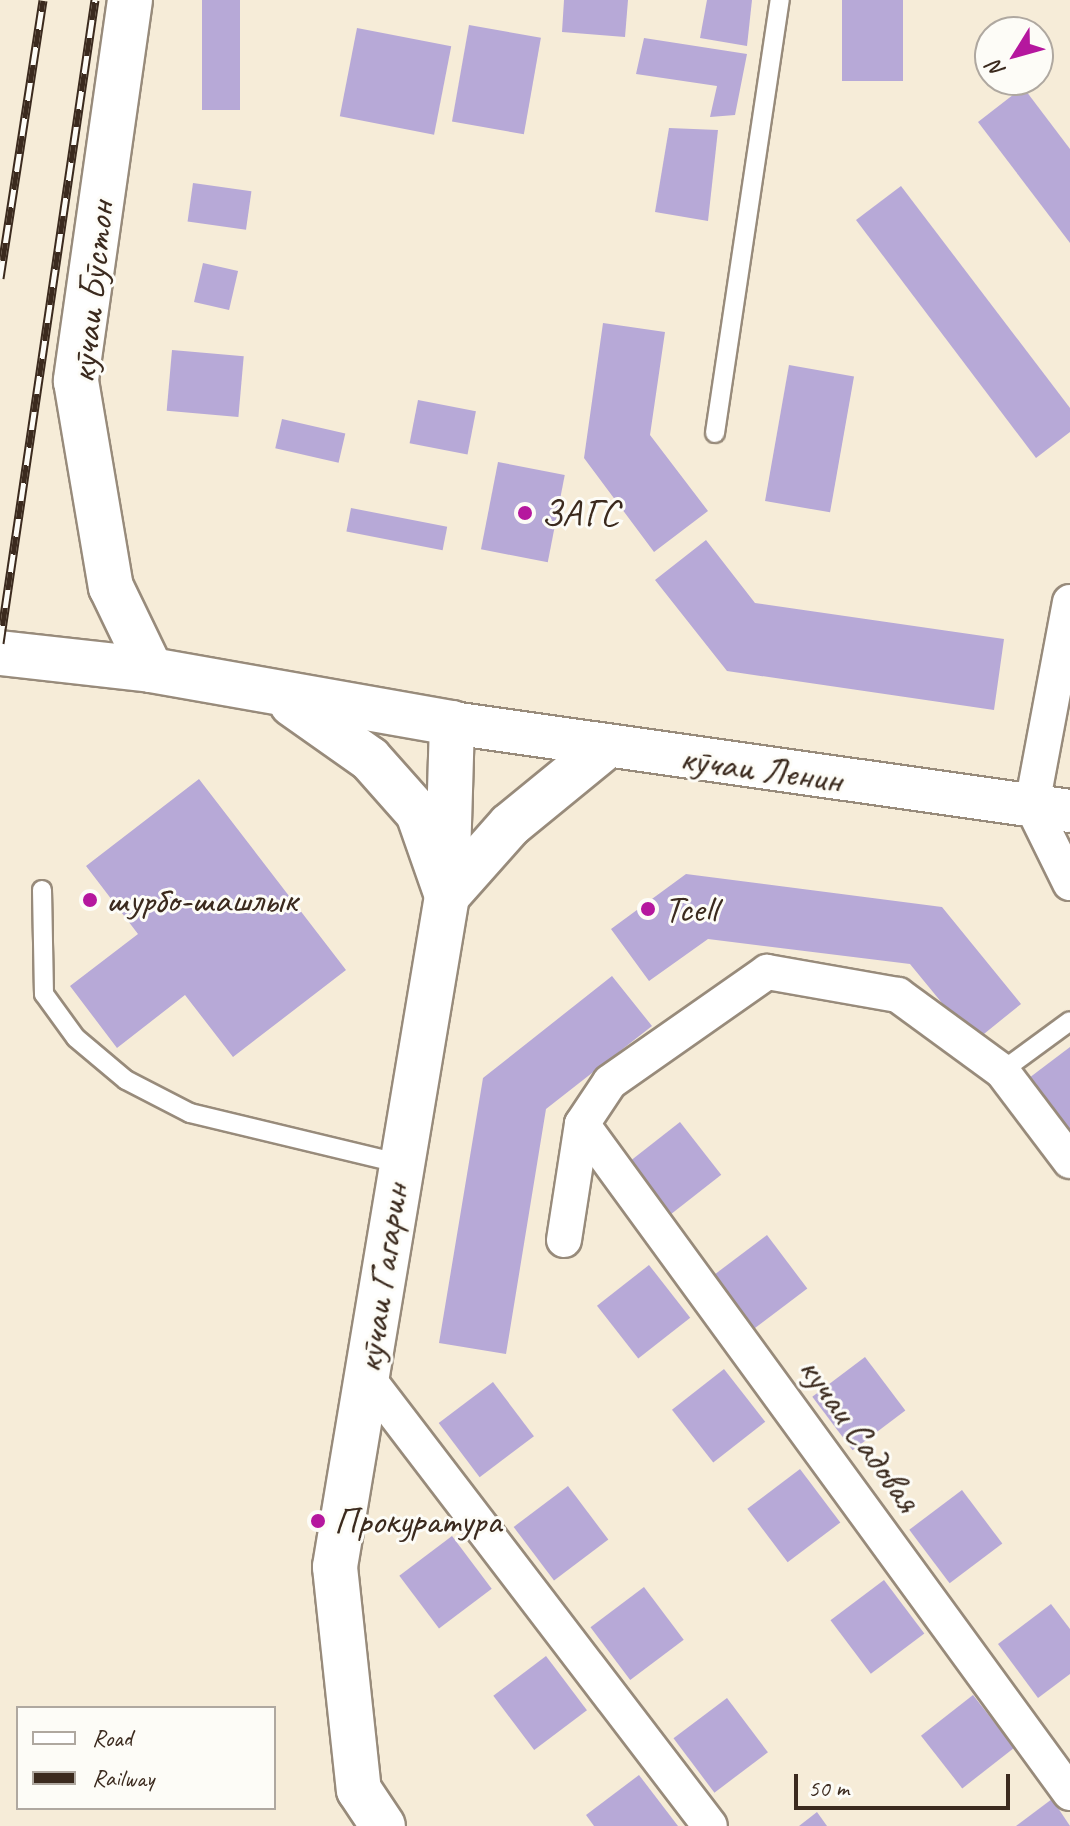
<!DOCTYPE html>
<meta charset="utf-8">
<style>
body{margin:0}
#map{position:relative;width:1070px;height:1826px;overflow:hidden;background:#f6ecd8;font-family:Caveat,sans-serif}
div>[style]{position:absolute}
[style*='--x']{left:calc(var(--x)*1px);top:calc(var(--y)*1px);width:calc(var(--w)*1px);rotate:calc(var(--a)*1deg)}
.building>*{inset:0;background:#b7a9d7;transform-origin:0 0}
.roads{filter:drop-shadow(2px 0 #988b7b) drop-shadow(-2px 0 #988b7b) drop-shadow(0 2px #988b7b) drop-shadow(0 -2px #988b7b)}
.service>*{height:18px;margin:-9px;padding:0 9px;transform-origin:9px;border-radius:9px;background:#fff}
.minor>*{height:34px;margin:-17px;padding:0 17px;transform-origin:17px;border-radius:17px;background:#fff}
.tertiary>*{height:42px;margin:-21px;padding:0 21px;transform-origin:21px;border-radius:21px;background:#fff}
.secondary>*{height:44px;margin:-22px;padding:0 22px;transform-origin:22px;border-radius:22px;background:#fff}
.rail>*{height:9px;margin-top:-4.5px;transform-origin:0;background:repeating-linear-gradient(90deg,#fdfcf7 0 18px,#3b2a1e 0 36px);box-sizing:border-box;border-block:2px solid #3b2a1e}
.dots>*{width:22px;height:22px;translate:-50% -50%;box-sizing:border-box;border:4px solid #fdfcf7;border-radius:50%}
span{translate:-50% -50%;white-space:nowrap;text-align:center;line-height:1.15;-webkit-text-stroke:6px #fdfcf7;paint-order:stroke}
.street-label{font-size:38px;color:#3b2a1e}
.poi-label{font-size:38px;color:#3b2a1e}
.left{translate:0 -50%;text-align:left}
.legend{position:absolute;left:16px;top:1706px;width:260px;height:104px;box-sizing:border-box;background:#fdfcf7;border:2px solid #afa8a0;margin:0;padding:10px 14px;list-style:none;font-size:24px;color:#3b2a1e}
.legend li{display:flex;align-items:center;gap:16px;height:40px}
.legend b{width:40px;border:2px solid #afa8a0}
.north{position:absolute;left:974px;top:16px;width:80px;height:80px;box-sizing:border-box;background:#fdfcf7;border:2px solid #afa8a0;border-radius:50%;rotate:233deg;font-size:22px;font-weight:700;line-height:32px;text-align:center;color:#3b2a1e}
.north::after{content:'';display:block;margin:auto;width:28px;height:36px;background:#b5179e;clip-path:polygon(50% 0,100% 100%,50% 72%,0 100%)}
.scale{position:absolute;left:794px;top:1774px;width:216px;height:36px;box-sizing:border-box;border:4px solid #3b2a1e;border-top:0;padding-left:10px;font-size:24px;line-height:28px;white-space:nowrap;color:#3b2a1e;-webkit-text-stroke:6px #fdfcf7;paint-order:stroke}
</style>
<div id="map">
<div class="building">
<i style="left:202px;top:0;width:38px;height:110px"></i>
<i style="clip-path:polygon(564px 0,628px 0,625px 37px,562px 32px)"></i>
<i style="clip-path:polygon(707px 0,752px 0,747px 46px,700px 38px)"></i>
<i style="left:842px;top:0;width:61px;height:81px"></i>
<i style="left:469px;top:25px;width:73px;height:98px;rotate:10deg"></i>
<i style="left:357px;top:28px;width:96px;height:90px;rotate:11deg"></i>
<i style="clip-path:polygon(644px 38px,747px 54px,735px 115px,710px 117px,717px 86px,636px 74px)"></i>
<i style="clip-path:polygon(1023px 87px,1070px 149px,1070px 243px,978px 122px)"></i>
<i style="clip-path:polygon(669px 128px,718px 130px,708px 221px,655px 212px)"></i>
<i style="left:193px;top:183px;width:59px;height:39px;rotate:8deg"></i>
<i style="clip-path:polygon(901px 186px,1070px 408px,1070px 432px,1036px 458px,856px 220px)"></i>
<i style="left:203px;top:263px;width:36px;height:40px;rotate:13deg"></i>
<i style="clip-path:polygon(603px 323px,665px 332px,650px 435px,708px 511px,654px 552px,584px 458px)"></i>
<i style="left:172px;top:350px;width:72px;height:61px;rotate:5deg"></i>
<i style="left:789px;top:365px;width:66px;height:138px;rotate:10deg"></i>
<i style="left:418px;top:400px;width:59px;height:44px;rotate:11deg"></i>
<i style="left:282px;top:419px;width:65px;height:30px;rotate:13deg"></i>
<i style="left:498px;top:462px;width:68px;height:89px;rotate:11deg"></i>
<i style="left:351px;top:508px;width:98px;height:24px;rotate:11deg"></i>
<i style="clip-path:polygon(706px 540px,755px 603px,1004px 639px,994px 710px,727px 671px,655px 580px)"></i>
<i style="clip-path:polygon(199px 779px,346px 970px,233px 1057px,185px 995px,117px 1048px,70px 986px,138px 934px,86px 866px)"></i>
<i style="clip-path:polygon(686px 874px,942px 907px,1021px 1004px,974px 1042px,910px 964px,708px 939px,649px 981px,611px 929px)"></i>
<i style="clip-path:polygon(612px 976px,652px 1026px,546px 1109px,506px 1354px,439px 1343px,483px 1078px)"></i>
<i style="clip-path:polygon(1070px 1047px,1070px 1133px,1029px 1078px)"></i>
<i style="left:680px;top:1122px;width:67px;height:66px;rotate:52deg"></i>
<i style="left:767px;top:1235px;width:67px;height:68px;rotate:53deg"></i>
<i style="left:649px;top:1265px;width:67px;height:66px;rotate:52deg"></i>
<i style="left:865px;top:1357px;width:67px;height:66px;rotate:53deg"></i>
<i style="left:724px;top:1369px;width:67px;height:66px;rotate:52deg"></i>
<i style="left:493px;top:1382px;width:68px;height:68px;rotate:53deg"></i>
<i style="left:800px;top:1469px;width:67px;height:66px;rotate:53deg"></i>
<i style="left:568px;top:1486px;width:67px;height:68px;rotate:53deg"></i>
<i style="left:962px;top:1490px;width:67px;height:66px;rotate:53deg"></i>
<i style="left:452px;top:1536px;width:66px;height:66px;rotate:53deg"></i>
<i style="left:884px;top:1580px;width:67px;height:67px;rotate:53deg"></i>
<i style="left:644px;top:1587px;width:66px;height:67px;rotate:53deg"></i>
<i style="clip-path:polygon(1051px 1604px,1070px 1629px,1070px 1674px,1038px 1698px,998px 1644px)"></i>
<i style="left:546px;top:1656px;width:68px;height:66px;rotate:53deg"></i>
<i style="left:973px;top:1695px;width:67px;height:66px;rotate:52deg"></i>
<i style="left:727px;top:1698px;width:68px;height:67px;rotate:53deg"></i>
<i style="clip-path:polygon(639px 1775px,678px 1826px,594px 1826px,586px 1815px)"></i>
<i style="clip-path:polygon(1052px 1799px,1070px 1826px,1016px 1826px)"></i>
<i style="clip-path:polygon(817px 1812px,827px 1826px,799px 1826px)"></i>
</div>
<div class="roads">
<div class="service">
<i style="--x:715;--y:433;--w:438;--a:-81.5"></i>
<i style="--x:42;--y:890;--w:104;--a:88.9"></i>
<i style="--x:44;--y:994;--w:54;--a:54"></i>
<i style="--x:76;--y:1038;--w:65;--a:40"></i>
<i style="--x:126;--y:1080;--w:72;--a:27.3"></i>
<i style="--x:190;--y:1113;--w:214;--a:13.5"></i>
<i style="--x:1002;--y:1071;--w:84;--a:-36.3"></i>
</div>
<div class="minor">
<i style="--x:1070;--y:602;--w:208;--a:100.6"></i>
<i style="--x:1032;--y:806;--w:86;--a:63.7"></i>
<i style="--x:582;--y:1124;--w:828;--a:53.89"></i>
<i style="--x:564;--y:1240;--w:117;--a:-81.2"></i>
<i style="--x:582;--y:1124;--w:50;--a:-56.3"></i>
<i style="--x:610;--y:1082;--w:192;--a:-35"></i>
<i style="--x:767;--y:972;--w:133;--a:10"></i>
<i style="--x:898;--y:995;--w:129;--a:36.2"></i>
<i style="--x:1002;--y:1071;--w:113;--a:52.9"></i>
<i style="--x:369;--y:1380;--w:561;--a:52.6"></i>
</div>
<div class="tertiary">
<i style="--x:452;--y:723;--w:624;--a:8.1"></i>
</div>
<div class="secondary">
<i style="--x:130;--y:0;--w:385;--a:98.1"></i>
<i style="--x:76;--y:381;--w:209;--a:80.4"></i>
<i style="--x:111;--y:587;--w:92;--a:64.3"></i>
<i style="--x:0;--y:653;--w:152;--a:6.4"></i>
<i style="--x:151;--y:670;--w:306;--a:10"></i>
<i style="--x:452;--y:723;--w:173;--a:91.7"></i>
<i style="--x:447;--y:896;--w:680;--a:99.48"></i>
<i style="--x:335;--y:1567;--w:224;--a:83.9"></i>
<i style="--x:359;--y:1790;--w:43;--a:56.3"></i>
<i style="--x:292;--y:704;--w:95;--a:35.2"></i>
<i style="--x:370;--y:759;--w:72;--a:48.4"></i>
<i style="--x:418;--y:813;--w:88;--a:70.7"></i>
<i style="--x:447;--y:896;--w:95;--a:-48.4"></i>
<i style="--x:510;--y:825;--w:122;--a:-39.3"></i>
</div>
</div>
<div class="rail">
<i style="--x:0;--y:278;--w:281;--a:-81.2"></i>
<i style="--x:0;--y:643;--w:650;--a:-81.6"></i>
</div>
<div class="dots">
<i style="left:525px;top:513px;background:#b5179e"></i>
<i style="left:90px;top:900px;background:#b5179e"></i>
<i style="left:648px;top:909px;background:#b5179e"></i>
<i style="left:318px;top:1521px;background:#b5179e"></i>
</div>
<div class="street-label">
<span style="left:92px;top:292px;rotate:-84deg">кӯчаи Бӯстон</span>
<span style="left:761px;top:769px;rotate:8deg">кӯчаи Ленин</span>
<span style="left:382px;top:1278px;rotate:-82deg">кӯчаи Гагарин</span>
<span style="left:860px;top:1434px;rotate:54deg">кучаи Садовая</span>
</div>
<div class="poi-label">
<span class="left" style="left:541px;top:513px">ЗАГС</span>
<span class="left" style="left:106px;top:900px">шурбо-шашлык</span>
<span class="left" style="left:664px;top:909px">Tcell</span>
<span class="left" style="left:334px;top:1521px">Прокуратура</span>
</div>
<ul class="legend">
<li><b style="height:10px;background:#fff"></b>Road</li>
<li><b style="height:10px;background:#3b2a1e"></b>Railway</li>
</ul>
<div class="north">N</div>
<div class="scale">50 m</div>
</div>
